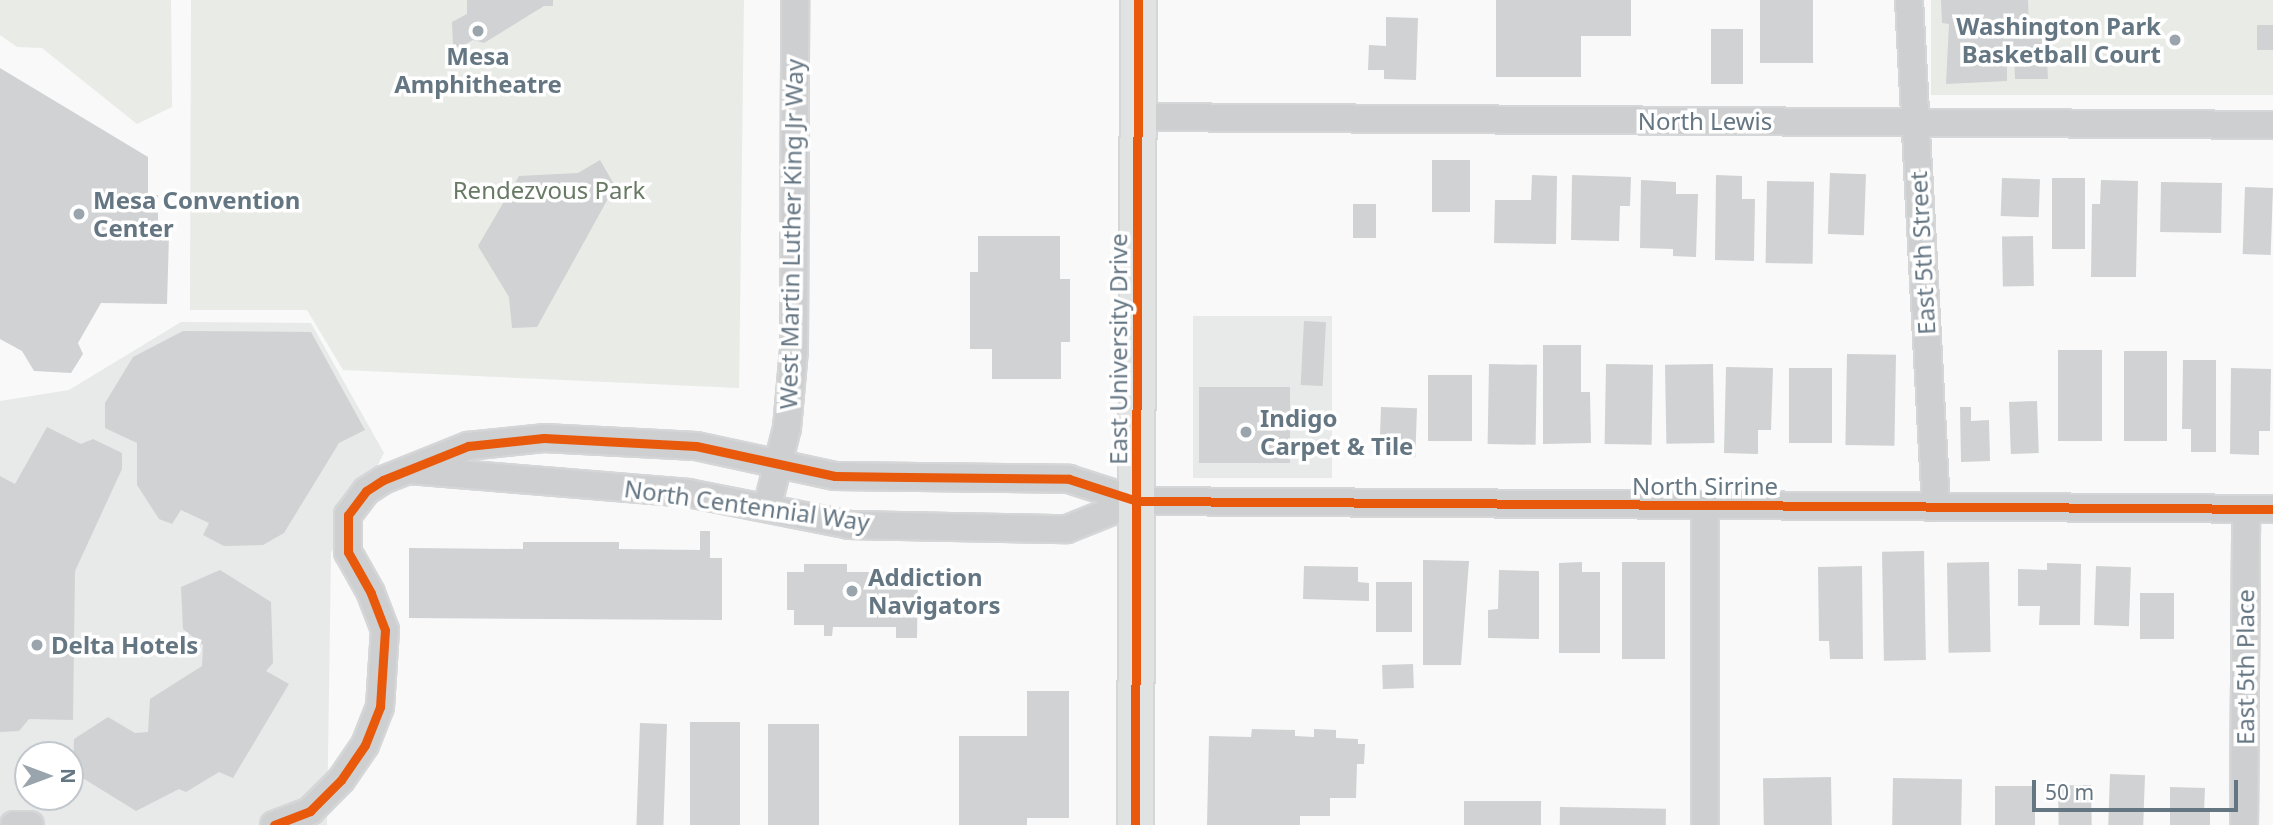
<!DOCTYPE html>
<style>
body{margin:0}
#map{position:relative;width:2273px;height:825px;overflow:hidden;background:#f9f9f9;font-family:"Noto Sans",sans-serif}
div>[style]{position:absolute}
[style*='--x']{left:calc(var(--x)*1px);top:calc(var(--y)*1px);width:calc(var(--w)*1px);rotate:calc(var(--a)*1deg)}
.built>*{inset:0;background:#e8e9e9;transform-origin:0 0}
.green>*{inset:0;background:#e8ebe6;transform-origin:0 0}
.building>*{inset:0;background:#d0d2d3;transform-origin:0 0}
.roads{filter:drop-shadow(2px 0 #d5d6d7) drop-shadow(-2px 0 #d5d6d7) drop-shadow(0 2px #d5d6d7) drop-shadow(0 -2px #d5d6d7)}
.minor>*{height:26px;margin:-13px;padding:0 13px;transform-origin:13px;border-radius:13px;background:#cecfd0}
.major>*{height:35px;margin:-17.5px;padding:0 17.5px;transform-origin:17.5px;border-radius:17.5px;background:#e1e2e2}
.cycleway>*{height:9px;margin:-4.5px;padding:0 4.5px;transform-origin:4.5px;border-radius:4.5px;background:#e8590c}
.dots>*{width:19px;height:19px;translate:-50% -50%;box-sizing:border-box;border:4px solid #fff;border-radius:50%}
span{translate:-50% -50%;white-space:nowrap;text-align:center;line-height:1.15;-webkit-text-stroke:7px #fff;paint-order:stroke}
.poi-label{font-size:24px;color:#657683;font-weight:700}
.right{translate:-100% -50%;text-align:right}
.left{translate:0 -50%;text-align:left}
.street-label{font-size:24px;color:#657683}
.park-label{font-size:24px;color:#687a64}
.north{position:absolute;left:14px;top:741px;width:70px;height:70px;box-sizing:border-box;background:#fff;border:2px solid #c1c8cd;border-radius:50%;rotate:90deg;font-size:19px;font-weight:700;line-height:28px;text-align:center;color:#657683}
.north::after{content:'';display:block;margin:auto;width:24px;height:32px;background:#99a4ac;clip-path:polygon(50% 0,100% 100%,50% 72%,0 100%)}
.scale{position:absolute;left:2032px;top:780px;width:206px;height:32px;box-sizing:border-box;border:4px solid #657683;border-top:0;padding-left:9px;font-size:21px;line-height:24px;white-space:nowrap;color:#657683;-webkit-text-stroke:5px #fff;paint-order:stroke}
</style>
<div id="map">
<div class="built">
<i style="left:1193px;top:316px;width:139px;height:162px"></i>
<i style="clip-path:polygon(evenodd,181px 322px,311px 323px,384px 453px,331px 553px,327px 825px,0 825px,0 401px,69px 390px,181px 322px,28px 755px,70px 755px,70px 797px,28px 797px,28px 755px)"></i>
</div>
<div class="green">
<i style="clip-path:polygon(0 0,171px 0,172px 107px,137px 124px,42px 48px,17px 47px,0 35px)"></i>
<i style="clip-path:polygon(191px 0,744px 0,739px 388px,343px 370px,307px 310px,190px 310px)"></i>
<i style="left:1931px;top:0;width:342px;height:95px"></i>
</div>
<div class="building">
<i style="clip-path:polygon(467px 0,553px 0,553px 6px,544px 6px,484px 43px,473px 40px,459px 48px,453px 44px,452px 22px,467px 14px)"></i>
<i style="clip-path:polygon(1496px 0,1631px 0,1631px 36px,1581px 36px,1581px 77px,1496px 77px)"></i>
<i style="left:1760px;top:0;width:53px;height:63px"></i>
<i style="clip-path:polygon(1941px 0,2028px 0,2029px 28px,2045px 26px,2048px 79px,2015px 79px,2014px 53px,2007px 53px,2007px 81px,1946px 84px,1949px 24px,1942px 23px)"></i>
<i style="clip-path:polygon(1386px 17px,1418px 18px,1416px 80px,1384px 79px,1384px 70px,1368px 70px,1369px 45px,1386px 46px)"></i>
<i style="left:2257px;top:25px;width:16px;height:25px"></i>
<i style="left:1711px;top:29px;width:32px;height:55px"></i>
<i style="clip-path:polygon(0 68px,148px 157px,148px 195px,158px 195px,158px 233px,169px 235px,167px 304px,101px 303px,78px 343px,83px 354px,71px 373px,34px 371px,22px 351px,0 339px)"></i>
<i style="clip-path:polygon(600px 160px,615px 186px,537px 327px,512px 328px,509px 297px,478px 246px,519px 176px,578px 173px)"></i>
<i style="left:1432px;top:160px;width:38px;height:52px"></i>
<i style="left:1830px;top:173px;width:36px;height:61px;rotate:2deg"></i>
<i style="clip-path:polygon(1532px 175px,1557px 176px,1556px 244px,1494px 243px,1495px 200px,1531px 200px)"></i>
<i style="clip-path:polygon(1572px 175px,1631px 177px,1630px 206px,1620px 206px,1619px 241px,1571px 240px)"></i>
<i style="clip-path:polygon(1716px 175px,1742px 176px,1742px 199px,1755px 199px,1754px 261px,1715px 260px)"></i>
<i style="left:2002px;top:178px;width:38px;height:38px;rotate:2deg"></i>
<i style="left:2052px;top:178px;width:33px;height:71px"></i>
<i style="clip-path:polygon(1641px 180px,1676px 182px,1676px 194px,1698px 194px,1696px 257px,1673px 256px,1673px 249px,1640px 248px)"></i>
<i style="clip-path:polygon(2101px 180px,2138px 181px,2136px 277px,2091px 277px,2092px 204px,2100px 204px)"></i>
<i style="left:1767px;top:181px;width:47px;height:82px;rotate:1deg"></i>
<i style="left:2222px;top:183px;width:50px;height:61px;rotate:91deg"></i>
<i style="left:2245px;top:187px;width:28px;height:67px;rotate:2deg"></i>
<i style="left:1353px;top:204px;width:23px;height:34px"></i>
<i style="clip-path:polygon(978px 236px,1060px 236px,1060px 279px,1070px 279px,1070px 342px,1061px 342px,1061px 379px,992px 379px,992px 349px,970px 349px,970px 272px,978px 272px)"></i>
<i style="left:2033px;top:236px;width:50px;height:31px;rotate:89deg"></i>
<i style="left:1304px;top:321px;width:22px;height:64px;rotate:3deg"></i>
<i style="clip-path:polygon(183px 331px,311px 332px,365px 430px,339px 443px,284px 533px,263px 545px,224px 546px,203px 535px,209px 523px,181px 510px,172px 524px,159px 519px,137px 485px,137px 443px,105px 428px,105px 403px,133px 357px)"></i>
<i style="clip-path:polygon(1543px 345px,1581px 345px,1581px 392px,1590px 392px,1591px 443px,1543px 444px)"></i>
<i style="left:2058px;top:350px;width:44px;height:91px"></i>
<i style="left:2124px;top:351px;width:43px;height:90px"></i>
<i style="left:1847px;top:354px;width:49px;height:91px;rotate:1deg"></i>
<i style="clip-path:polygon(2183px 360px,2216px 360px,2216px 452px,2191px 452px,2191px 429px,2182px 429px)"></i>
<i style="left:1489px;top:364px;width:48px;height:80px;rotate:1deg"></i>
<i style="left:1606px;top:364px;width:47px;height:80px;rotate:1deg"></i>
<i style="left:1713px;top:364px;width:79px;height:48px;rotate:89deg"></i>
<i style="clip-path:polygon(1726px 367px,1773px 368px,1771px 430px,1758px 430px,1758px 454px,1724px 453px)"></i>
<i style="left:1789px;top:368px;width:43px;height:75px"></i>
<i style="clip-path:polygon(2231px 368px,2271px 369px,2270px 431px,2259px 431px,2259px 455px,2230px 454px)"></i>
<i style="left:1428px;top:375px;width:44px;height:66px"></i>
<i style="left:1199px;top:387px;width:91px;height:76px"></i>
<i style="left:2037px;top:401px;width:52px;height:28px;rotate:88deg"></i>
<i style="left:1381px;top:407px;width:36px;height:49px;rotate:2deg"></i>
<i style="clip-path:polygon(1960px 407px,1971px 407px,1971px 421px,1989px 420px,1990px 461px,1961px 462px)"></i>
<i style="clip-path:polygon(47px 427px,81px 444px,93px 439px,122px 453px,122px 469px,75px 571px,73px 720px,29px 719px,19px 731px,0 732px,0 476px,15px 484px)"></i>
<i style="clip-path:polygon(700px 531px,710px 531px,710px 558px,722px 558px,722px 620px,409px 618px,409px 548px,523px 549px,523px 542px,619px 542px,619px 549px,700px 550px)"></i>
<i style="left:1924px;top:551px;width:109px;height:42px;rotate:89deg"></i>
<i style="clip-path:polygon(1423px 560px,1469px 561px,1461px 665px,1423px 665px)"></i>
<i style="clip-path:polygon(1582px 562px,1582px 572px,1600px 572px,1600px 653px,1559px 653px,1559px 563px)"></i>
<i style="left:1622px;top:562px;width:43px;height:97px"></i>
<i style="left:1989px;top:562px;width:90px;height:42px;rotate:89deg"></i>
<i style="clip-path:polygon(2047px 563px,2081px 564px,2080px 625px,2039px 625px,2040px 606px,2018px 606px,2018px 569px,2047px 570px)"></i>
<i style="clip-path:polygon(804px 564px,847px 564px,847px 572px,918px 572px,917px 638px,896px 638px,896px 627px,833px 627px,832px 636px,824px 636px,824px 625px,794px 625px,794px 610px,787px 610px,787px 572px,804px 572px)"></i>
<i style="clip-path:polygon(1304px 566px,1358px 567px,1358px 582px,1369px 583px,1369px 601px,1303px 599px)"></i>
<i style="clip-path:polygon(1862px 566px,1863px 659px,1830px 659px,1829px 641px,1819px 641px,1818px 567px)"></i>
<i style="left:2096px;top:566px;width:35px;height:59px;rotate:2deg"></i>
<i style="clip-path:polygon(220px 570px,271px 602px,273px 663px,266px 671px,289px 684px,233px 778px,219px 772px,186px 792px,179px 789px,136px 811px,73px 772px,74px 739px,108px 717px,135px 733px,148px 732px,150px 699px,202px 666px,203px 645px,183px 629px,181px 587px)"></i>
<i style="clip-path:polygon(1499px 570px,1539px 571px,1539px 639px,1488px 638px,1488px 610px,1498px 609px)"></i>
<i style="left:1376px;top:582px;width:36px;height:50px"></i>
<i style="left:2140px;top:593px;width:34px;height:46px"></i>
<i style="left:1413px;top:664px;width:24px;height:31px;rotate:88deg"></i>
<i style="clip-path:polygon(1027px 691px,1069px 691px,1069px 818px,1027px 818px,1027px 825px,959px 825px,959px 736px,1027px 736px)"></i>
<i style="left:690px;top:722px;width:50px;height:103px"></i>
<i style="left:640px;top:723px;width:27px;height:102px;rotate:2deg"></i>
<i style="left:768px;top:724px;width:51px;height:101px"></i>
<i style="clip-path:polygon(1252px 729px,1295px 730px,1295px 736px,1314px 737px,1314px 729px,1336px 730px,1336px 738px,1358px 739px,1358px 744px,1365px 744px,1364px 764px,1357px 764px,1356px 798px,1330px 798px,1330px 816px,1300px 816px,1300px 825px,1207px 825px,1209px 736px,1251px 737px)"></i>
<i style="left:2110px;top:774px;width:35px;height:51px;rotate:2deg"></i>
<i style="left:1831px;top:777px;width:48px;height:68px;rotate:89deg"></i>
<i style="left:1893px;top:778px;width:69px;height:47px;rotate:1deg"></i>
<i style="left:2091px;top:785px;width:40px;height:33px;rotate:89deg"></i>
<i style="left:2035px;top:786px;width:39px;height:40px;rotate:90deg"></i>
<i style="clip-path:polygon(2170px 787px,2205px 788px,2204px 812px,2210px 812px,2210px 825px,2170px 825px)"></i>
<i style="left:1541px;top:801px;width:24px;height:77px;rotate:90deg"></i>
<i style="left:1560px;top:807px;width:106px;height:18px;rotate:1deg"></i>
</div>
<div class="roads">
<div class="minor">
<i style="--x:1909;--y:0;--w:508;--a:86.95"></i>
<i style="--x:1138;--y:117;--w:1135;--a:0.4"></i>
<i style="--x:410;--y:470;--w:279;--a:4.7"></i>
<i style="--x:688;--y:493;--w:164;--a:11.2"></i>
<i style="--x:849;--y:525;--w:218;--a:1.1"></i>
<i style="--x:1067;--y:529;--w:75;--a:-21.8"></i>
<i style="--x:767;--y:508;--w:82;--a:-76"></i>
<i style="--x:787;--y:428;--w:79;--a:-84.9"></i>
<i style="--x:794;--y:349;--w:349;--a:-89.8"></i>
<i style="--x:14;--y:825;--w:16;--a:0"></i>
<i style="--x:274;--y:825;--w:39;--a:-21"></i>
<i style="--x:310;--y:811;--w:44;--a:-45"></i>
<i style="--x:341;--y:780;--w:42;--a:-55.6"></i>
<i style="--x:365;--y:745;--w:41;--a:-68.5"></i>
<i style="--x:380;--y:707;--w:77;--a:-86.3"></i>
<i style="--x:385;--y:630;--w:40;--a:-111"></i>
<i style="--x:371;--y:593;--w:47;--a:-119.3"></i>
<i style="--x:348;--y:552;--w:37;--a:-90"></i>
<i style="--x:348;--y:515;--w:30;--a:-53"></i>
<i style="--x:366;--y:491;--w:20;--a:-33"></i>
<i style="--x:383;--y:480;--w:92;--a:-21.8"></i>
<i style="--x:468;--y:446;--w:76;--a:-6"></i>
<i style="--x:544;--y:438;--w:152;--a:3"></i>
<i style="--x:696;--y:446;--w:142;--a:12.2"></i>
<i style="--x:835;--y:476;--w:234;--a:0.7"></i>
<i style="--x:1069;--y:479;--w:71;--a:17.9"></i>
<i style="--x:1137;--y:501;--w:1136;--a:0.4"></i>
<i style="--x:1705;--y:825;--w:320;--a:-90"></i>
<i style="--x:2244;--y:825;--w:316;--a:-89.6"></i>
</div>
<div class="major">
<i style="--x:1135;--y:825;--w:825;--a:-89.79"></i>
</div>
</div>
<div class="cycleway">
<i style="--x:274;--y:825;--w:39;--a:-21"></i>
<i style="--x:310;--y:811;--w:44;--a:-45"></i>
<i style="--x:341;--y:780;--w:42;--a:-55.6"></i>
<i style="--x:365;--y:745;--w:41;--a:-68.5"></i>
<i style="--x:380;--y:707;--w:77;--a:-86.3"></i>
<i style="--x:385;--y:630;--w:40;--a:-111"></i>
<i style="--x:371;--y:593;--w:47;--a:-119.3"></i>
<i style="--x:348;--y:552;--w:37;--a:-90"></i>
<i style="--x:348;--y:515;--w:30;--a:-53"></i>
<i style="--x:366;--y:491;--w:20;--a:-33"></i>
<i style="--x:383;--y:480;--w:92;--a:-21.8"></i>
<i style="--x:468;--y:446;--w:76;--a:-6"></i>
<i style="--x:544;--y:438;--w:152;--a:3"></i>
<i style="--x:696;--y:446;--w:142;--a:12.2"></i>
<i style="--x:835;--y:476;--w:234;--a:0.7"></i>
<i style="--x:1069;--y:479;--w:71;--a:17.9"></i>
<i style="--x:1137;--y:501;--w:1136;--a:0.4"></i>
<i style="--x:1135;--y:825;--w:825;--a:-89.79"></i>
</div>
<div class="dots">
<i style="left:478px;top:31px;background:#99a4ac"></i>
<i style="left:2175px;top:40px;background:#99a4ac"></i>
<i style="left:79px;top:214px;background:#99a4ac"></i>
<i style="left:1246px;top:432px;background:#99a4ac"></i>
<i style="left:852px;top:591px;background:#99a4ac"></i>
<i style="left:37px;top:645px;background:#99a4ac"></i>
</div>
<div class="poi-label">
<span class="right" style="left:2161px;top:40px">Washington Park<br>Basketball Court</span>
<span style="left:478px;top:70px">Mesa<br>Amphitheatre</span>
<span class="left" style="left:93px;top:214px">Mesa Convention<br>Center</span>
<span class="left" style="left:1260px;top:432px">Indigo<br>Carpet &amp; Tile</span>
<span class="left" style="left:868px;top:591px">Addiction<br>Navigators</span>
<span class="left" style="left:51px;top:645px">Delta Hotels</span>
</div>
<div class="street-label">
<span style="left:1705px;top:121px">North Lewis</span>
<span style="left:791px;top:234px;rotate:-89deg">West Martin Luther King Jr Way</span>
<span style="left:1922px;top:253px;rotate:-93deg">East 5th Street</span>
<span style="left:1118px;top:349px;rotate:-90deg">East University Drive</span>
<span style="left:1705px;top:486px">North Sirrine</span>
<span style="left:747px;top:505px;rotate:8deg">North Centennial Way</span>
<span style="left:2245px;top:667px;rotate:-90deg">East 5th Place</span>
</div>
<div class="park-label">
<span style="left:549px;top:190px">Rendezvous Park</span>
</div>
<div class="north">N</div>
<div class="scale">50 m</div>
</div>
